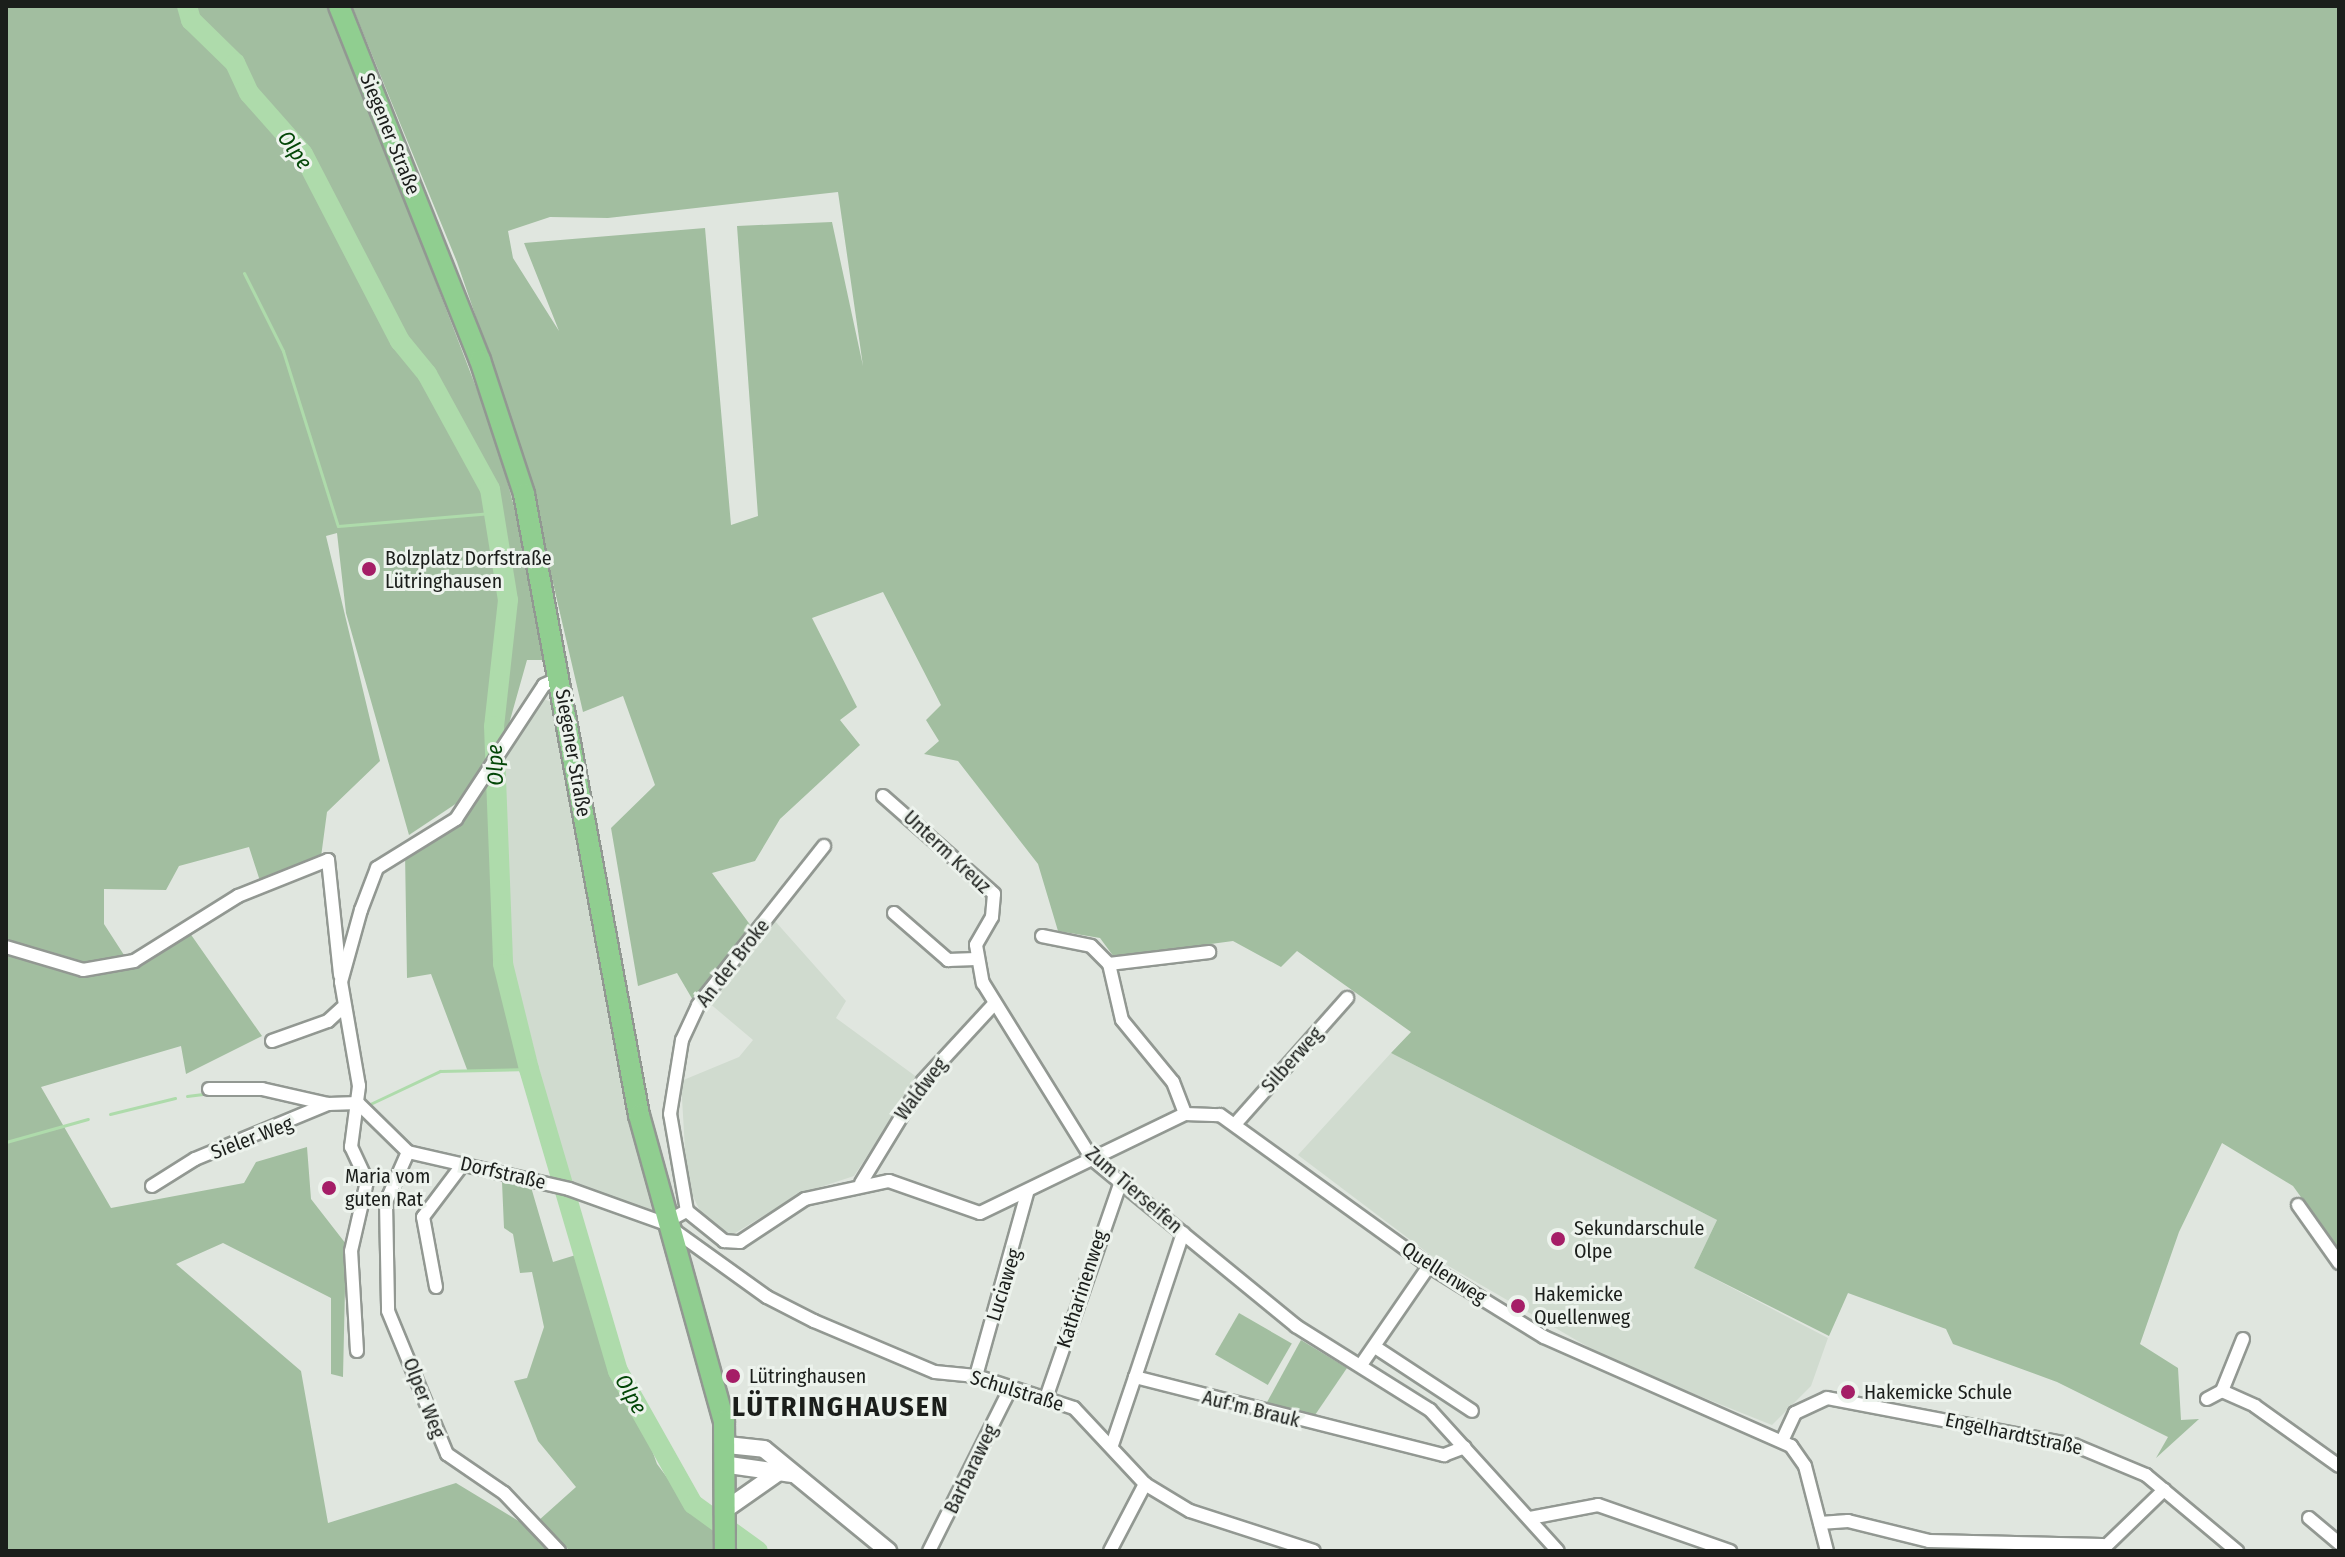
<!DOCTYPE html>
<meta charset="utf-8">
<style>
body{margin:0}
#map{position:relative;width:2345px;height:1557px;overflow:hidden;background:#e0e6df;font-family:"Fira Sans Condensed",sans-serif}
div>[style]{position:absolute}
[style*='--x']{left:calc(var(--x)*1px);top:calc(var(--y)*1px);width:calc(var(--w)*1px);rotate:calc(var(--a)*1deg)}
.built>*{inset:0;background:#d0dbcf}
.green>*{inset:0;background:#a2bea0;transform-origin:0 0}
.stream>*{height:3px;margin:-1.5px;padding:0 1.5px;transform-origin:1.5px;border-radius:1.5px;background:#aedbab}
.river>*{height:20px;margin:-10px;padding:0 10px;transform-origin:10px;border-radius:10px;background:#aedbab}
.roads{filter:drop-shadow(2px 0 #929892) drop-shadow(-2px 0 #929892) drop-shadow(0 2px #929892) drop-shadow(0 -2px #929892)}
.minor>*{height:12px;margin:-6px;padding:0 6px;transform-origin:6px;border-radius:6px;background:#fff}
.tertiary>*{height:16px;margin:-8px;padding:0 8px;transform-origin:8px;border-radius:8px;background:#fff}
.primary>*{height:20px;margin:-10px;padding:0 10px;transform-origin:10px;border-radius:10px;background:#90ce90}
.dots>*{width:22px;height:22px;translate:-50% -50%;box-sizing:border-box;border:4px solid #edf3ed;border-radius:50%}
span{translate:-50% -50%;white-space:nowrap;text-align:center;line-height:1.15;-webkit-text-stroke:6px #edf3ed;paint-order:stroke}
.street-label{font-size:20px;color:#1b1e1b}
.poi-label{font-size:20px;color:#1b1e1b}
.left{translate:0 -50%;text-align:left}
.water-label{font-size:22px;color:#034607;font-style:italic}
.district-label{font-size:28px;color:#1b1e1b;font-weight:700;letter-spacing:2px}
.frame{position:absolute;inset:0;border:8px solid #1b1e1b;pointer-events:none}
</style>
<div id="map">
<div class="built">
<i style="clip-path:polygon(540px 697px,557px 705px,654px 1211px,646px 1215px,568px 1183px,513px 967px,502px 763px)"></i>
<i style="clip-path:polygon(775px 921px,846px 1001px,836px 1018px,918px 1078px,854px 1176px,799px 1194px,732px 1235px,703px 1217px,687px 1184px,681px 1081px,739px 1057px,753px 1040px,708px 1002px)"></i>
<i style="clip-path:polygon(1391px 1053px,1717px 1220px,1694px 1268px,1828px 1338px,1811px 1386px,1772px 1425px,1614px 1362px,1433px 1257px,1298px 1155px)"></i>
</div>
<div class="green">
<i style="clip-path:polygon(6px 6px,330px 6px,494px 434px,524px 542px,545px 660px,527px 660px,507px 731px,466px 797px,409px 835px,346px 613px,337px 533px,326px 536px,380px 761px,327px 812px,321px 857px,260px 881px,249px 847px,179px 866px,166px 890px,104px 889px,104px 924px,124px 955px,134px 961px,187px 929px,262px 1036px,186px 1074px,181px 1046px,41px 1087px,111px 1208px,244px 1183px,256px 1162px,307px 1147px,311px 1199px,346px 1244px,343px 1377px,331px 1374px,331px 1298px,223px 1243px,176px 1264px,301px 1371px,328px 1523px,456px 1483px,530px 1528px,552px 1551px,6px 1551px)"></i>
<i style="clip-path:polygon(evenodd,352px 6px,2339px 6px,2339px 1250px,2293px 1186px,2222px 1143px,2179px 1232px,2140px 1344px,2178px 1368px,2181px 1420px,2199px 1419px,2156px 1458px,2168px 1437px,2057px 1382px,1953px 1344px,1946px 1329px,1848px 1293px,1829px 1336px,1694px 1268px,1717px 1220px,1391px 1053px,1411px 1032px,1297px 951px,1281px 967px,1233px 941px,1114px 957px,1100px 938px,1058px 931px,1038px 864px,958px 761px,924px 754px,939px 741px,926px 720px,941px 705px,883px 592px,812px 618px,857px 707px,840px 720px,860px 745px,780px 819px,755px 861px,712px 873px,754px 930px,694px 1002px,677px 973px,638px 986px,611px 828px,655px 785px,623px 696px,583px 712px,523px 454px,457px 262px,352px 6px,838px 192px,863px 366px,832px 222px,737px 226px,758px 516px,731px 525px,705px 228px,524px 243px,559px 331px,513px 258px,508px 231px,550px 217px,608px 218px,838px 192px)"></i>
<i style="clip-path:polygon(493px 772px,501px 962px,527px 1069px,468px 1072px,431px 974px,407px 978px,405px 852px,439px 838px,475px 804px)"></i>
<i style="clip-path:polygon(502px 1182px,531px 1187px,553px 1262px,579px 1254px,616px 1381px,639px 1414px,657px 1464px,689px 1507px,750px 1551px,570px 1551px,538px 1521px,576px 1487px,538px 1441px,514px 1381px,527px 1378px,544px 1327px,532px 1272px,520px 1273px,513px 1234px,504px 1228px)"></i>
<i style="left:1239px;top:1313px;width:61px;height:48px;rotate:30deg"></i>
<i style="clip-path:polygon(1301px 1340px,1347px 1368px,1315px 1415px,1266px 1404px)"></i>
</div>
<div class="stream">
<i style="--x:244;--y:273;--w:87;--a:63.4"></i>
<i style="--x:283;--y:351;--w:183;--a:72.6"></i>
<i style="--x:338;--y:526;--w:157;--a:-4.8"></i>
<i style="--x:187;--y:1096;--w:16;--a:-7"></i>
<i style="--x:368;--y:1105;--w:80;--a:-25.3"></i>
<i style="--x:440;--y:1071;--w:89;--a:-1.3"></i>
<i style="--x:110;--y:1114;--w:67;--a:-13.8"></i>
<i style="--x:6;--y:1142;--w:85;--a:-15.7"></i>
</div>
<div class="river">
<i style="--x:187;--y:6;--w:15;--a:74"></i>
<i style="--x:191;--y:20;--w:62;--a:44.3"></i>
<i style="--x:235;--y:63;--w:33;--a:65"></i>
<i style="--x:249;--y:93;--w:81;--a:48.5"></i>
<i style="--x:303;--y:154;--w:211;--a:62.6"></i>
<i style="--x:400;--y:341;--w:43;--a:50.7"></i>
<i style="--x:427;--y:374;--w:131;--a:61.3"></i>
<i style="--x:490;--y:489;--w:112;--a:80.8"></i>
<i style="--x:508;--y:600;--w:127;--a:96.3"></i>
<i style="--x:494;--y:726;--w:238;--a:87.8"></i>
<i style="--x:503;--y:964;--w:108;--a:76.1"></i>
<i style="--x:529;--y:1069;--w:315;--a:73.6"></i>
<i style="--x:618;--y:1371;--w:153;--a:60.6"></i>
<i style="--x:693;--y:1504;--w:80;--a:35.9"></i>
</div>
<div class="roads">
<div class="minor">
<i style="--x:883;--y:796;--w:148;--a:41.4"></i>
<i style="--x:994;--y:894;--w:23;--a:95"></i>
<i style="--x:992;--y:917;--w:32;--a:120"></i>
<i style="--x:976;--y:945;--w:39;--a:80"></i>
<i style="--x:983;--y:983;--w:207;--a:58.2"></i>
<i style="--x:1092;--y:1159;--w:264;--a:39.3"></i>
<i style="--x:1296;--y:1326;--w:158;--a:32.1"></i>
<i style="--x:1430;--y:1410;--w:190;--a:47.8"></i>
<i style="--x:894;--y:913;--w:72;--a:41"></i>
<i style="--x:948;--y:960;--w:28;--a:-2"></i>
<i style="--x:1042;--y:936;--w:50;--a:11.5"></i>
<i style="--x:1091;--y:946;--w:25;--a:45"></i>
<i style="--x:1109;--y:964;--w:57;--a:76.9"></i>
<i style="--x:1122;--y:1020;--w:80;--a:50.6"></i>
<i style="--x:1173;--y:1082;--w:34;--a:69"></i>
<i style="--x:6;--y:947;--w:80;--a:16.6"></i>
<i style="--x:83;--y:970;--w:52;--a:-10"></i>
<i style="--x:134;--y:961;--w:123;--a:-32"></i>
<i style="--x:238;--y:896;--w:97;--a:-21.8"></i>
<i style="--x:328;--y:860;--w:116;--a:84"></i>
<i style="--x:1109;--y:964;--w:101;--a:-6.8"></i>
<i style="--x:272;--y:1041;--w:59;--a:-19.7"></i>
<i style="--x:328;--y:1021;--w:19;--a:-43"></i>
<i style="--x:209;--y:1089;--w:53;--a:0"></i>
<i style="--x:262;--y:1089;--w:68;--a:12.8"></i>
<i style="--x:358;--y:1103;--w:70;--a:44.4"></i>
<i style="--x:408;--y:1152;--w:165;--a:12.9"></i>
<i style="--x:569;--y:1189;--w:101;--a:19.7"></i>
<i style="--x:664;--y:1223;--w:127;--a:35.7"></i>
<i style="--x:767;--y:1297;--w:53;--a:27.1"></i>
<i style="--x:814;--y:1321;--w:131;--a:22.9"></i>
<i style="--x:935;--y:1372;--w:41;--a:5.6"></i>
<i style="--x:976;--y:1376;--w:103;--a:18.1"></i>
<i style="--x:1074;--y:1408;--w:104;--a:46.9"></i>
<i style="--x:1145;--y:1484;--w:52;--a:31"></i>
<i style="--x:1190;--y:1511;--w:130;--a:17.9"></i>
<i style="--x:1237;--y:1122;--w:166;--a:-48.4"></i>
<i style="--x:408;--y:1152;--w:55;--a:113.7"></i>
<i style="--x:386;--y:1202;--w:109;--a:88.9"></i>
<i style="--x:388;--y:1311;--w:155;--a:67.6"></i>
<i style="--x:447;--y:1454;--w:69;--a:34.4"></i>
<i style="--x:504;--y:1493;--w:80;--a:46.5"></i>
<i style="--x:861;--y:1183;--w:119;--a:-58.7"></i>
<i style="--x:923;--y:1081;--w:105;--a:-47.3"></i>
<i style="--x:152;--y:1186;--w:51;--a:-32.1"></i>
<i style="--x:195;--y:1159;--w:144;--a:-22.5"></i>
<i style="--x:328;--y:1104;--w:30;--a:-2"></i>
<i style="--x:2298;--y:1205;--w:71;--a:54.7"></i>
<i style="--x:687;--y:1211;--w:48;--a:39"></i>
<i style="--x:724;--y:1241;--w:16;--a:4"></i>
<i style="--x:740;--y:1242;--w:78;--a:-33.5"></i>
<i style="--x:805;--y:1199;--w:86;--a:-12.1"></i>
<i style="--x:889;--y:1181;--w:96;--a:19.4"></i>
<i style="--x:980;--y:1213;--w:228;--a:-25.8"></i>
<i style="--x:1185;--y:1114;--w:35;--a:2"></i>
<i style="--x:1220;--y:1115;--w:258;--a:35.8"></i>
<i style="--x:1429;--y:1266;--w:135;--a:31.7"></i>
<i style="--x:1544;--y:1337;--w:270;--a:23.8"></i>
<i style="--x:1791;--y:1446;--w:24;--a:55"></i>
<i style="--x:1805;--y:1466;--w:88;--a:75.5"></i>
<i style="--x:664;--y:1223;--w:26;--a:-28"></i>
<i style="--x:687;--y:1211;--w:98;--a:-99.9"></i>
<i style="--x:670;--y:1114;--w:75;--a:-80.8"></i>
<i style="--x:682;--y:1040;--w:38;--a:-65"></i>
<i style="--x:698;--y:1005;--w:203;--a:-51.6"></i>
<i style="--x:1183;--y:1233;--w:152;--a:108.4"></i>
<i style="--x:1135;--y:1377;--w:319;--a:14.2"></i>
<i style="--x:1444;--y:1455;--w:22;--a:-21"></i>
<i style="--x:436;--y:1287;--w:71;--a:-100.5"></i>
<i style="--x:423;--y:1217;--w:66;--a:-53"></i>
<i style="--x:1375;--y:1347;--w:116;--a:33.4"></i>
<i style="--x:357;--y:1351;--w:100;--a:-93.4"></i>
<i style="--x:351;--y:1251;--w:72;--a:-77.1"></i>
<i style="--x:367;--y:1181;--w:38;--a:-115"></i>
<i style="--x:351;--y:1147;--w:62;--a:-82.5"></i>
<i style="--x:359;--y:1086;--w:106;--a:-99.8"></i>
<i style="--x:341;--y:982;--w:75;--a:-74.5"></i>
<i style="--x:361;--y:910;--w:45;--a:-69.1"></i>
<i style="--x:377;--y:868;--w:93;--a:-31.8"></i>
<i style="--x:456;--y:819;--w:160;--a:-56.7"></i>
<i style="--x:544;--y:685;--w:17;--a:-24"></i>
<i style="--x:1361;--y:1365;--w:120;--a:-55.5"></i>
<i style="--x:976;--y:1376;--w:190;--a:-74.4"></i>
<i style="--x:2222;--y:1391;--w:56;--a:-68"></i>
<i style="--x:1046;--y:1398;--w:229;--a:-70.9"></i>
<i style="--x:2207;--y:1399;--w:17;--a:-28"></i>
<i style="--x:2222;--y:1391;--w:36;--a:24"></i>
<i style="--x:2255;--y:1406;--w:103;--a:35.5"></i>
<i style="--x:1782;--y:1441;--w:31;--a:-65"></i>
<i style="--x:1795;--y:1413;--w:35;--a:-25"></i>
<i style="--x:1827;--y:1398;--w:251;--a:10.8"></i>
<i style="--x:2074;--y:1445;--w:78;--a:22.6"></i>
<i style="--x:2146;--y:1475;--w:119;--a:39.9"></i>
<i style="--x:1112;--y:1445;--w:72;--a:-71.3"></i>
<i style="--x:1530;--y:1518;--w:69;--a:-10.8"></i>
<i style="--x:1598;--y:1505;--w:140;--a:19.2"></i>
<i style="--x:2309;--y:1518;--w:39;--a:40"></i>
<i style="--x:1820;--y:1523;--w:28;--a:-4"></i>
<i style="--x:1848;--y:1521;--w:83;--a:13.9"></i>
<i style="--x:1929;--y:1541;--w:174;--a:1.3"></i>
<i style="--x:929;--y:1551;--w:183;--a:-63.4"></i>
<i style="--x:1110;--y:1551;--w:76;--a:-62.4"></i>
<i style="--x:2101;--y:1551;--w:88;--a:-44.1"></i>
</div>
<div class="tertiary">
<i style="--x:727;--y:1445;--w:37;--a:6"></i>
<i style="--x:764;--y:1449;--w:161;--a:39.4"></i>
<i style="--x:729;--y:1465;--w:64;--a:8.1"></i>
<i style="--x:729;--y:1507;--w:61;--a:-35"></i>
</div>
<div class="primary">
<i style="--x:339;--y:6;--w:381;--a:68.3"></i>
<i style="--x:480;--y:360;--w:141;--a:71.8"></i>
<i style="--x:524;--y:494;--w:632;--a:79.51"></i>
<i style="--x:639;--y:1115;--w:318;--a:74.5"></i>
<i style="--x:724;--y:1421;--w:130;--a:89.6"></i>
</div>
</div>
<div class="dots">
<i style="left:369px;top:569px;background:#a51e67"></i>
<i style="left:329px;top:1188px;background:#a51e67"></i>
<i style="left:1558px;top:1239px;background:#a51e67"></i>
<i style="left:1518px;top:1306px;background:#a51e67"></i>
<i style="left:733px;top:1376px;background:#a51e67"></i>
<i style="left:1848px;top:1392px;background:#a51e67"></i>
</div>
<div class="street-label">
<span style="left:390px;top:134px;rotate:68deg">Siegener Straße</span>
<span style="left:573px;top:753px;rotate:80deg">Siegener Straße</span>
<span style="left:947px;top:852px;rotate:43deg">Unterm Kreuz</span>
<span style="left:733px;top:963px;rotate:-52deg">An der Broke</span>
<span style="left:1292px;top:1060px;rotate:-48deg">Silberweg</span>
<span style="left:921px;top:1089px;rotate:-53deg">Waldweg</span>
<span style="left:252px;top:1138px;rotate:-21deg">Sieler Weg</span>
<span style="left:503px;top:1173px;rotate:13deg">Dorfstraße</span>
<span style="left:1134px;top:1190px;rotate:41deg">Zum Tierseifen</span>
<span style="left:1444px;top:1273px;rotate:33deg">Quellenweg</span>
<span style="left:1004px;top:1285px;rotate:-73deg">Luciaweg</span>
<span style="left:1082px;top:1289px;rotate:-72deg">Katharinenweg</span>
<span style="left:1017px;top:1391px;rotate:17deg">Schulstraße</span>
<span style="left:424px;top:1398px;rotate:69deg">Olper Weg</span>
<span style="left:1251px;top:1409px;rotate:14deg">Auf'm Brauk</span>
<span style="left:2014px;top:1434px;rotate:12deg">Engelhardtstraße</span>
<span style="left:971px;top:1469px;rotate:-64deg">Barbaraweg</span>
</div>
<div class="poi-label">
<span class="left" style="left:385px;top:570px">Bolzplatz Dorfstraße<br>Lütringhausen</span>
<span class="left" style="left:345px;top:1188px">Maria vom<br>guten Rat</span>
<span class="left" style="left:1574px;top:1240px">Sekundarschule<br>Olpe</span>
<span class="left" style="left:1534px;top:1306px">Hakemicke<br>Quellenweg</span>
<span class="left" style="left:749px;top:1376px">Lütringhausen</span>
<span class="left" style="left:1864px;top:1392px">Hakemicke Schule</span>
</div>
<div class="water-label">
<span style="left:295px;top:150px;rotate:54deg">Olpe</span>
<span style="left:495px;top:765px;rotate:-92deg">Olpe</span>
<span style="left:631px;top:1394px;rotate:61deg">Olpe</span>
</div>
<div class="district-label">
<span style="left:841px;top:1407px">LÜTRINGHAUSEN</span>
</div>
<div class="frame"></div>
</div>
